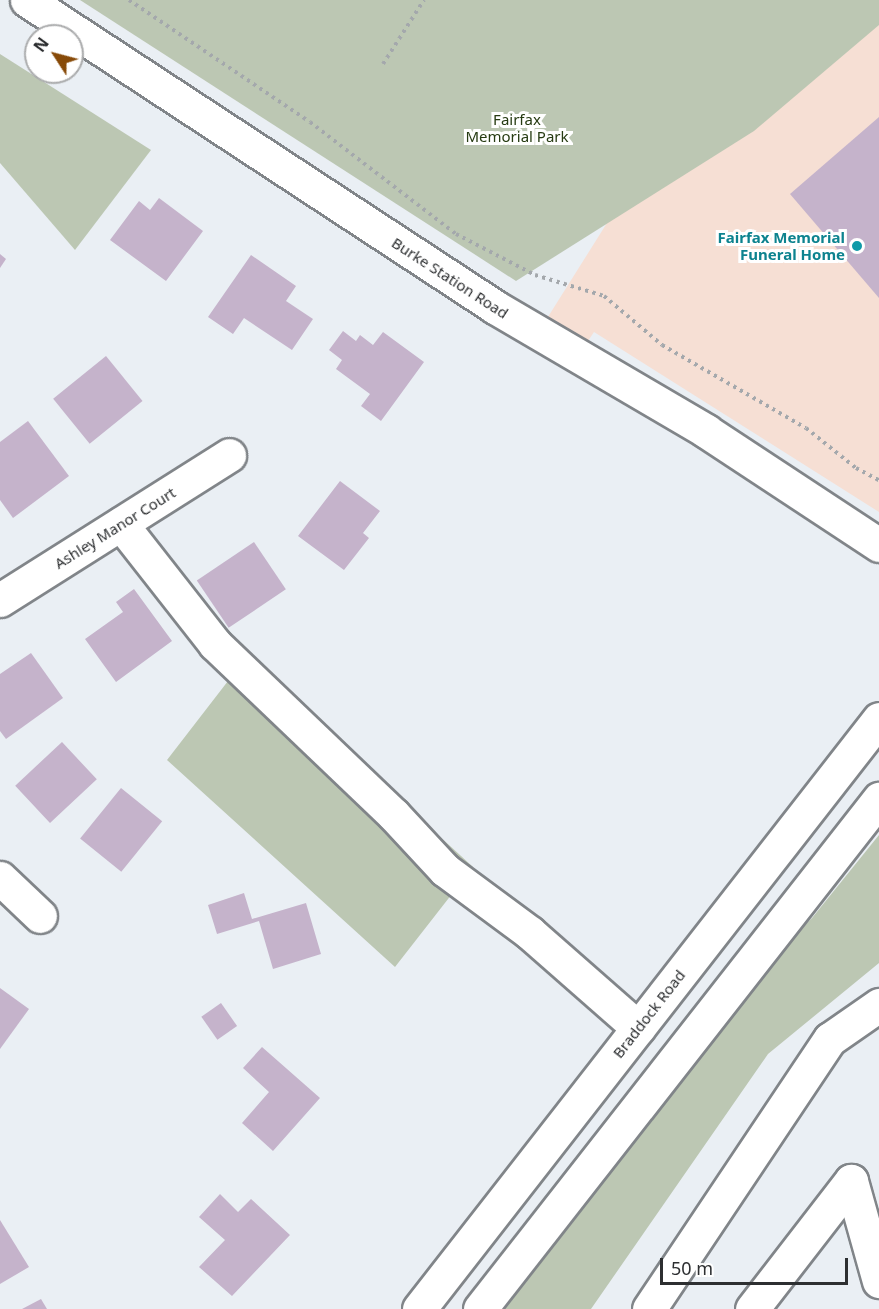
<!DOCTYPE html>
<style>
body{margin:0}
#map{position:relative;width:879px;height:1309px;overflow:hidden;background:#eaeff4;font-family:"Noto Sans",sans-serif}
div>[style]{position:absolute}
[style*='--x']{left:calc(var(--x)*1px);top:calc(var(--y)*1px);width:calc(var(--w)*1px);rotate:calc(var(--a)*1deg)}
.commercial>*{inset:0;background:#f6dfd4}
.green>*{inset:0;background:#bcc7b3}
.building>*{inset:0;background:#c5b3cb;transform-origin:0 0}
.path>*{height:4px;margin-top:-2px;transform-origin:0;background:repeating-linear-gradient(90deg,#a4a8ac 0 3px,transparent 0 7.5px)}
.roads{filter:drop-shadow(2px 0 #818589) drop-shadow(-2px 0 #818589) drop-shadow(0 2px #818589) drop-shadow(0 -2px #818589)}
.minor>*{height:33px;margin:-16.5px;padding:0 16.5px;transform-origin:16.5px;border-radius:16.5px;background:#fff}
.major>*{height:33px;margin:-16.5px;padding:0 16.5px;transform-origin:16.5px;border-radius:16.5px;background:#fff}
.dots>*{width:16px;height:16px;translate:-50% -50%;box-sizing:border-box;border:3px solid #fff;border-radius:50%}
span{translate:-50% -50%;white-space:nowrap;text-align:center;line-height:1.15;-webkit-text-stroke:6px #fff;paint-order:stroke}
.park-label{font-size:15px;color:#263b12}
.culture-label{font-size:15px;color:#0d838f;font-weight:700}
.right{translate:-100% -50%;text-align:right}
.street-label{font-size:15px;color:#2d2f31}
.north{position:absolute;left:24px;top:24px;width:60px;height:60px;box-sizing:border-box;background:#fff;border:2px solid #abacad;border-radius:50%;rotate:306deg;font-size:16px;font-weight:700;line-height:24px;text-align:center;color:#2d2f31}
.north::after{content:'';display:block;margin:auto;width:21px;height:27px;background:#874a08;clip-path:polygon(50% 0,100% 100%,50% 72%,0 100%)}
.scale{position:absolute;left:660px;top:1258px;width:188px;height:27px;box-sizing:border-box;border:3px solid #2d2f31;border-top:0;padding-left:8px;font-size:18px;line-height:21px;white-space:nowrap;color:#2d2f31;-webkit-text-stroke:4px #fff;paint-order:stroke}
</style>
<div id="map">
<div class="commercial">
<i style="clip-path:polygon(879px 0,879px 512px,594px 332px,580px 353px,541px 328px,705px 67px)"></i>
</div>
<div class="green">
<i style="clip-path:polygon(80px 0,879px 0,879px 25px,754px 131px,516px 281px)"></i>
<i style="clip-path:polygon(0 54px,151px 150px,75px 250px,0 163px)"></i>
<i style="clip-path:polygon(156px 540px,207px 623px,473px 867px,395px 967px,167px 760px,228px 681px,188px 635px,133px 554px)"></i>
<i style="clip-path:polygon(879px 835px,879px 963px,768px 1054px,591px 1309px,492px 1309px,762px 965px,812px 918px)"></i>
</div>
<div class="building">
<i style="clip-path:polygon(879px 117px,879px 298px,790px 194px)"></i>
<i style="clip-path:polygon(159px 198px,203px 231px,166px 281px,110px 240px,139px 201px,150px 210px)"></i>
<i style="clip-path:polygon(0 254px,6px 259px,0 268px)"></i>
<i style="clip-path:polygon(251px 255px,296px 286px,286px 301px,313px 319px,292px 350px,244px 318px,233px 334px,208px 317px)"></i>
<i style="clip-path:polygon(343px 331px,356px 341px,360px 335px,373px 345px,383px 332px,424px 362px,381px 421px,361px 406px,370px 394px,336px 369px,342px 360px,329px 350px)"></i>
<i style="left:106px;top:356px;width:58px;height:68px;rotate:51deg"></i>
<i style="clip-path:polygon(28px 421px,69px 476px,13px 518px,0 500px,0 442px)"></i>
<i style="clip-path:polygon(340px 481px,380px 511px,363px 533px,369px 538px,344px 570px,298px 536px)"></i>
<i style="left:254px;top:542px;width:57px;height:69px;rotate:56deg"></i>
<i style="clip-path:polygon(134px 589px,172px 641px,116px 682px,85px 639px,123px 612px,116px 602px)"></i>
<i style="clip-path:polygon(31px 653px,63px 698px,6px 739px,0 731px,0 674px)"></i>
<i style="left:62px;top:742px;width:51px;height:64px;rotate:47deg"></i>
<i style="left:121px;top:788px;width:53px;height:65px;rotate:39deg"></i>
<i style="clip-path:polygon(244px 893px,252px 919px,306px 903px,321px 954px,273px 969px,259px 921px,217px 934px,208px 905px)"></i>
<i style="clip-path:polygon(0 988px,29px 1009px,0 1049px)"></i>
<i style="left:221px;top:1003px;width:28px;height:24px;rotate:55deg"></i>
<i style="clip-path:polygon(262px 1047px,320px 1098px,273px 1151px,242px 1123px,269px 1092px,243px 1068px)"></i>
<i style="clip-path:polygon(220px 1194px,238px 1212px,251px 1199px,290px 1235px,232px 1296px,199px 1267px,225px 1240px,199px 1217px)"></i>
<i style="clip-path:polygon(0 1220px,29px 1267px,0 1284px)"></i>
<i style="clip-path:polygon(41px 1299px,47px 1309px,22px 1309px)"></i>
</div>
<div class="path">
<i style="--x:129;--y:0;--w:218;--a:34"></i>
<i style="--x:310;--y:122;--w:184;--a:37.5"></i>
<i style="--x:456;--y:234;--w:89;--a:27.4"></i>
<i style="--x:535;--y:275;--w:72;--a:16.9"></i>
<i style="--x:604;--y:296;--w:76;--a:40.2"></i>
<i style="--x:662;--y:345;--w:166;--a:30"></i>
<i style="--x:806;--y:428;--w:64;--a:38.7"></i>
<i style="--x:856;--y:468;--w:26;--a:28"></i>
<i style="--x:383;--y:64;--w:76;--a:-57.4"></i>
</div>
<div class="roads">
<div class="minor">
<i style="--x:27;--y:0;--w:560;--a:33.26"></i>
<i style="--x:495;--y:307;--w:245;--a:30.4"></i>
<i style="--x:706;--y:431;--w:207;--a:33.4"></i>
<i style="--x:121;--y:524;--w:152;--a:51.9"></i>
<i style="--x:215;--y:644;--w:246;--a:43.7"></i>
<i style="--x:393;--y:814;--w:76;--a:47.1"></i>
<i style="--x:445;--y:870;--w:106;--a:36.5"></i>
<i style="--x:530;--y:933;--w:144;--a:41.3"></i>
<i style="--x:0;--y:600;--w:271;--a:-32.3"></i>
<i style="--x:0;--y:878;--w:55;--a:43.5"></i>
<i style="--x:649;--y:1309;--w:325;--a:-56.2"></i>
<i style="--x:830;--y:1039;--w:60;--a:-34.8"></i>
<i style="--x:752;--y:1309;--w:162;--a:-52.3"></i>
<i style="--x:851;--y:1181;--w:104;--a:74.4"></i>
</div>
<div class="major">
<i style="--x:419;--y:1309;--w:748;--a:-52.06"></i>
<i style="--x:480;--y:1309;--w:648;--a:-51.96"></i>
</div>
</div>
<div class="dots">
<i style="left:857px;top:246px;background:#0f9aa8"></i>
</div>
<div class="park-label">
<span style="left:517px;top:128px">Fairfax<br>Memorial Park</span>
</div>
<div class="culture-label">
<span class="right" style="left:845px;top:246px">Fairfax Memorial<br>Funeral Home</span>
</div>
<div class="street-label">
<span style="left:450px;top:278px;rotate:33deg">Burke Station Road</span>
<span style="left:115px;top:528px;rotate:-32deg">Ashley Manor Court</span>
<span style="left:649px;top:1014px;rotate:-52deg">Braddock Road</span>
</div>
<div class="north">N</div>
<div class="scale">50 m</div>
</div>
